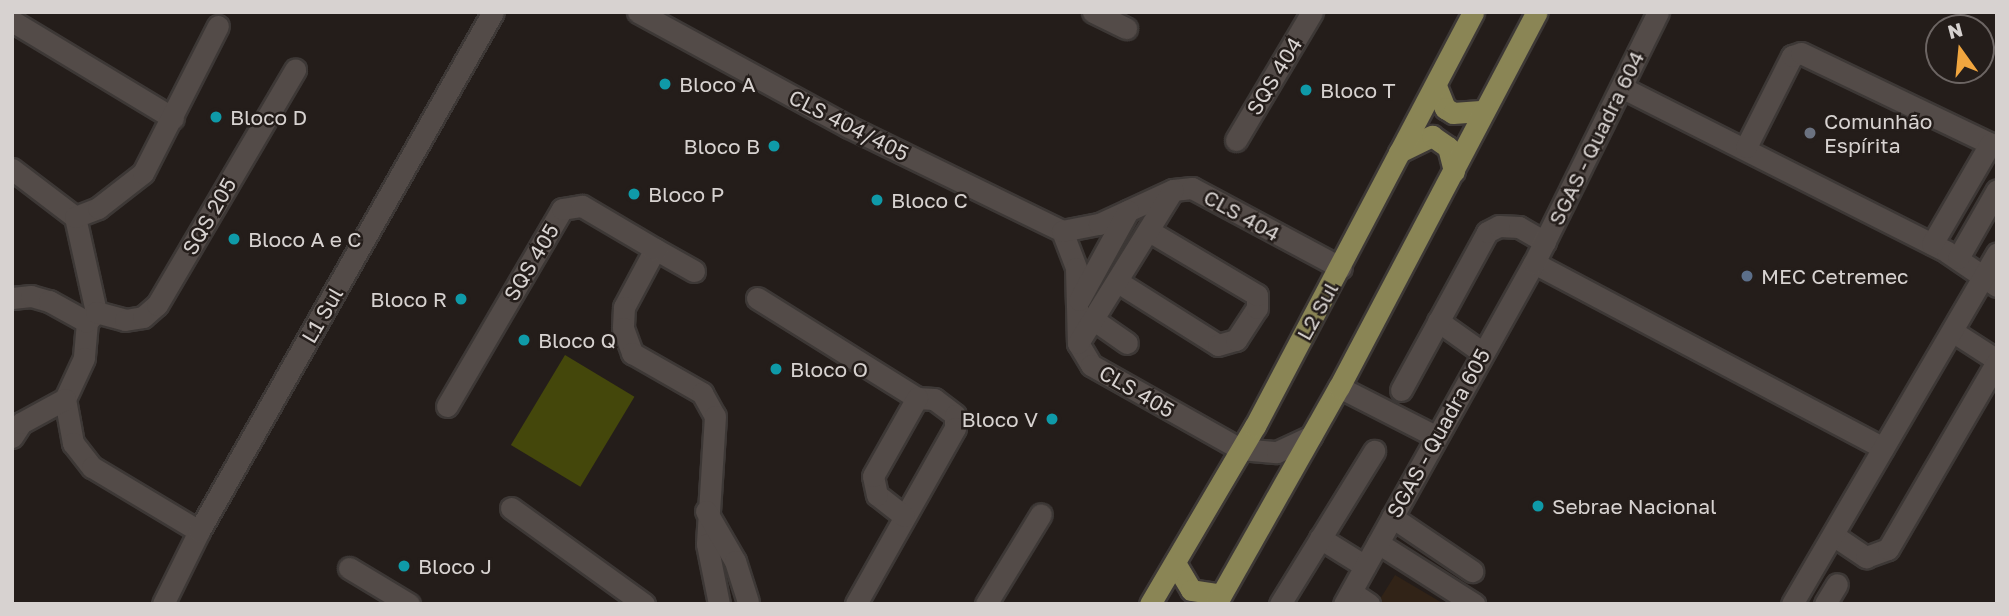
<!DOCTYPE html>
<meta charset="utf-8">
<style>
body{margin:0}
#map{position:relative;width:2009px;height:616px;overflow:hidden;background:#241d1a;font-family:"Golos Text",sans-serif}
div>[style]{position:absolute}
[style*='--x']{left:calc(var(--x)*1px);top:calc(var(--y)*1px);width:calc(var(--w)*1px);rotate:calc(var(--a)*1deg)}
.medical>*{inset:0;background:#312317}
.green>*{inset:0;background:#44470b;transform-origin:0 0}
.roads{filter:drop-shadow(2px 0 #3d3836) drop-shadow(-2px 0 #3d3836) drop-shadow(0 2px #3d3836) drop-shadow(0 -2px #3d3836)}
.minor>*{height:21px;margin:-10.5px;padding:0 10.5px;transform-origin:10.5px;border-radius:10.5px;background:#534b48}
.major>*{height:21px;margin:-10.5px;padding:0 10.5px;transform-origin:10.5px;border-radius:10.5px;background:#8a8555}
.dots>*{width:19px;height:19px;translate:-50% -50%;box-sizing:border-box;border:4px solid #241d1a;border-radius:50%}
span{translate:-50% -50%;white-space:nowrap;text-align:center;line-height:1.15;-webkit-text-stroke:5px #241d1a;paint-order:stroke}
.street-label{font-size:21px;color:#d7d2d0}
.poi-label{font-size:21px;color:#d7d2d0}
.left{translate:0 -50%;text-align:left}
.right{translate:-100% -50%;text-align:right}
.frame{position:absolute;inset:0;border:14px solid #d7d2d0;pointer-events:none}
.north{position:absolute;left:1925px;top:14px;width:70px;height:70px;box-sizing:border-box;background:#241d1a;border:2px solid #6c6563;border-radius:50%;rotate:345deg;font-size:19px;font-weight:700;line-height:28px;text-align:center;color:#d7d2d0}
.north::after{content:'';display:block;margin:auto;width:24px;height:32px;background:#f1a63f;clip-path:polygon(50% 0,100% 100%,50% 72%,0 100%)}
</style>
<div id="map">
<div class="medical">
<i style="clip-path:polygon(1395px 575px,1444px 604px,1377px 604px)"></i>
</div>
<div class="green">
<i style="left:565px;top:355px;width:81px;height:105px;rotate:31deg"></i>
</div>
<div class="roads">
<div class="minor">
<i style="--x:638;--y:12;--w:240;--a:28.6"></i>
<i style="--x:849;--y:127;--w:237;--a:26"></i>
<i style="--x:1093;--y:12;--w:37;--a:26"></i>
<i style="--x:12;--y:21;--w:188;--a:31.1"></i>
<i style="--x:1623;--y:88;--w:363;--a:26.8"></i>
<i style="--x:1947;--y:252;--w:60;--a:34.2"></i>
<i style="--x:1236;--y:140;--w:149;--a:-59.3"></i>
<i style="--x:1746;--y:147;--w:102;--a:-63.2"></i>
<i style="--x:1792;--y:56;--w:9;--a:-18"></i>
<i style="--x:1801;--y:53;--w:217;--a:25.6"></i>
<i style="--x:12;--y:169;--w:79;--a:37.3"></i>
<i style="--x:75;--y:217;--w:97;--a:77.5"></i>
<i style="--x:96;--y:312;--w:13;--a:132"></i>
<i style="--x:87;--y:322;--w:36;--a:95"></i>
<i style="--x:84;--y:358;--w:45;--a:114.9"></i>
<i style="--x:65;--y:399;--w:45;--a:79.7"></i>
<i style="--x:73;--y:443;--w:31;--a:52"></i>
<i style="--x:92;--y:467;--w:125;--a:30.9"></i>
<i style="--x:75;--y:217;--w:25;--a:-21"></i>
<i style="--x:98;--y:208;--w:57;--a:-37.9"></i>
<i style="--x:143;--y:173;--w:165;--a:-63"></i>
<i style="--x:1062;--y:231;--w:40;--a:69"></i>
<i style="--x:1076;--y:268;--w:75;--a:88.5"></i>
<i style="--x:1078;--y:343;--w:26;--a:59"></i>
<i style="--x:1091;--y:365;--w:171;--a:29.4"></i>
<i style="--x:1240;--y:449;--w:37;--a:5"></i>
<i style="--x:1277;--y:452;--w:38;--a:-25"></i>
<i style="--x:1062;--y:231;--w:38;--a:-11"></i>
<i style="--x:1099;--y:224;--w:81;--a:-24.7"></i>
<i style="--x:1173;--y:190;--w:19;--a:-6"></i>
<i style="--x:1192;--y:188;--w:169;--a:28.2"></i>
<i style="--x:1932;--y:244;--w:116;--a:-59.9"></i>
<i style="--x:1958;--y:258;--w:78;--a:-60.2"></i>
<i style="--x:1534;--y:263;--w:395;--a:27.9"></i>
<i style="--x:694;--y:271;--w:45;--a:-150.6"></i>
<i style="--x:655;--y:249;--w:66;--a:118.1"></i>
<i style="--x:624;--y:307;--w:21;--a:93"></i>
<i style="--x:623;--y:328;--w:27;--a:70"></i>
<i style="--x:632;--y:353;--w:81;--a:29.7"></i>
<i style="--x:702;--y:393;--w:26;--a:61"></i>
<i style="--x:715;--y:416;--w:128;--a:93.6"></i>
<i style="--x:707;--y:544;--w:61;--a:78.7"></i>
<i style="--x:1118;--y:282;--w:118;--a:32.2"></i>
<i style="--x:1218;--y:345;--w:19;--a:-16"></i>
<i style="--x:1236;--y:340;--w:38;--a:-57"></i>
<i style="--x:1257;--y:308;--w:13;--a:-90"></i>
<i style="--x:1257;--y:295;--w:126;--a:-149.3"></i>
<i style="--x:12;--y:298;--w:19;--a:-6"></i>
<i style="--x:31;--y:296;--w:19;--a:16"></i>
<i style="--x:49;--y:301;--w:43;--a:28.9"></i>
<i style="--x:757;--y:298;--w:189;--a:32"></i>
<i style="--x:917;--y:398;--w:17;--a:3"></i>
<i style="--x:934;--y:399;--w:26;--a:37"></i>
<i style="--x:955;--y:415;--w:13;--a:90"></i>
<i style="--x:955;--y:428;--w:202;--a:119.4"></i>
<i style="--x:1079;--y:300;--w:102;--a:-61.2"></i>
<i style="--x:96;--y:312;--w:30;--a:15"></i>
<i style="--x:125;--y:320;--w:18;--a:-9"></i>
<i style="--x:143;--y:317;--w:18;--a:-41"></i>
<i style="--x:157;--y:305;--w:273;--a:-59.6"></i>
<i style="--x:1094;--y:320;--w:40;--a:34.9"></i>
<i style="--x:1438;--y:321;--w:55;--a:35.4"></i>
<i style="--x:1952;--y:331;--w:54;--a:32.8"></i>
<i style="--x:1078;--y:343;--w:180;--a:-58.2"></i>
<i style="--x:1339;--y:387;--w:108;--a:27"></i>
<i style="--x:1401;--y:390;--w:180;--a:-61.4"></i>
<i style="--x:1487;--y:232;--w:13;--a:-27"></i>
<i style="--x:1499;--y:226;--w:20;--a:3"></i>
<i style="--x:1519;--y:227;--w:30;--a:30"></i>
<i style="--x:447;--y:406;--w:228;--a:-59.7"></i>
<i style="--x:562;--y:209;--w:20;--a:-9"></i>
<i style="--x:582;--y:206;--w:85;--a:30.5"></i>
<i style="--x:12;--y:437;--w:17;--a:-57"></i>
<i style="--x:21;--y:423;--w:50;--a:-28.6"></i>
<i style="--x:511;--y:508;--w:164;--a:35.8"></i>
<i style="--x:706;--y:511;--w:58;--a:59.9"></i>
<i style="--x:735;--y:561;--w:43;--a:72.4"></i>
<i style="--x:904;--y:516;--w:34;--a:-142"></i>
<i style="--x:877;--y:495;--w:19;--a:-102"></i>
<i style="--x:873;--y:476;--w:90;--a:-60.6"></i>
<i style="--x:1392;--y:517;--w:97;--a:34"></i>
<i style="--x:1833;--y:535;--w:40;--a:34"></i>
<i style="--x:1866;--y:557;--w:23;--a:-20"></i>
<i style="--x:1888;--y:549;--w:216;--a:-59.8"></i>
<i style="--x:1320;--y:538;--w:53;--a:31.9"></i>
<i style="--x:1378;--y:543;--w:114;--a:32.4"></i>
<i style="--x:349;--y:568;--w:70;--a:31"></i>
<i style="--x:1351;--y:592;--w:22;--a:34"></i>
<i style="--x:163;--y:604;--w:81;--a:-63.7"></i>
<i style="--x:199;--y:531;--w:596;--a:-60.47"></i>
<i style="--x:986;--y:604;--w:105;--a:-58.6"></i>
<i style="--x:1280;--y:604;--w:180;--a:-58.4"></i>
<i style="--x:1344;--y:604;--w:390;--a:-60.9"></i>
<i style="--x:1534;--y:263;--w:280;--a:-63.7"></i>
<i style="--x:1792;--y:604;--w:406;--a:-59.7"></i>
<i style="--x:1825;--y:604;--w:23;--a:-59"></i>
</div>
<div class="major">
<i style="--x:1436;--y:86;--w:24;--a:68"></i>
<i style="--x:1445;--y:108;--w:9;--a:32"></i>
<i style="--x:1453;--y:113;--w:31;--a:-4"></i>
<i style="--x:1399;--y:152;--w:37;--a:-26"></i>
<i style="--x:1432;--y:136;--w:19;--a:35"></i>
<i style="--x:1448;--y:147;--w:25;--a:76"></i>
<i style="--x:1175;--y:563;--w:31;--a:59"></i>
<i style="--x:1191;--y:590;--w:30;--a:9"></i>
<i style="--x:1150;--y:604;--w:207;--a:-59.5"></i>
<i style="--x:1255;--y:426;--w:468;--a:-62.2"></i>
<i style="--x:1216;--y:604;--w:249;--a:-60.5"></i>
<i style="--x:1339;--y:387;--w:424;--a:-62.2"></i>
</div>
</div>
<div class="dots">
<i style="left:665px;top:84px;background:#0f9aa8"></i>
<i style="left:1306px;top:90px;background:#0f9aa8"></i>
<i style="left:216px;top:117px;background:#0f9aa8"></i>
<i style="left:1810px;top:133px;background:#6b7280"></i>
<i style="left:774px;top:146px;background:#0f9aa8"></i>
<i style="left:634px;top:194px;background:#0f9aa8"></i>
<i style="left:877px;top:200px;background:#0f9aa8"></i>
<i style="left:234px;top:239px;background:#0f9aa8"></i>
<i style="left:1747px;top:276px;background:#5c6f8a"></i>
<i style="left:461px;top:299px;background:#0f9aa8"></i>
<i style="left:524px;top:340px;background:#0f9aa8"></i>
<i style="left:776px;top:369px;background:#0f9aa8"></i>
<i style="left:1052px;top:419px;background:#0f9aa8"></i>
<i style="left:1538px;top:506px;background:#0f9aa8"></i>
<i style="left:404px;top:566px;background:#0f9aa8"></i>
</div>
<div class="street-label">
<span style="left:1274px;top:76px;rotate:-59deg">SQS 404</span>
<span style="left:849px;top:125px;rotate:27deg">CLS 404/405</span>
<span style="left:1596px;top:138px;rotate:-64deg">SGAS - Quadra 604</span>
<span style="left:1242px;top:215px;rotate:29deg">CLS 404</span>
<span style="left:209px;top:216px;rotate:-60deg">SQS 205</span>
<span style="left:531px;top:262px;rotate:-59deg">SQS 405</span>
<span style="left:1317px;top:311px;rotate:-61deg">L2 Sul</span>
<span style="left:322px;top:315px;rotate:-60deg">L1 Sul</span>
<span style="left:1137px;top:391px;rotate:30deg">CLS 405</span>
<span style="left:1438px;top:433px;rotate:-61deg">SGAS - Quadra 605</span>
</div>
<div class="poi-label">
<span class="left" style="left:679px;top:84px">Bloco A</span>
<span class="left" style="left:1320px;top:90px">Bloco T</span>
<span class="left" style="left:230px;top:117px">Bloco D</span>
<span class="left" style="left:1824px;top:133px">Comunhão<br>Espírita</span>
<span class="right" style="left:760px;top:146px">Bloco B</span>
<span class="left" style="left:648px;top:194px">Bloco P</span>
<span class="left" style="left:891px;top:200px">Bloco C</span>
<span class="left" style="left:248px;top:239px">Bloco A e C</span>
<span class="left" style="left:1761px;top:276px">MEC Cetremec</span>
<span class="right" style="left:447px;top:299px">Bloco R</span>
<span class="left" style="left:538px;top:340px">Bloco Q</span>
<span class="left" style="left:790px;top:369px">Bloco O</span>
<span class="right" style="left:1038px;top:419px">Bloco V</span>
<span class="left" style="left:1552px;top:506px">Sebrae Nacional</span>
<span class="left" style="left:418px;top:566px">Bloco J</span>
</div>
<div class="frame"></div>
<div class="north">N</div>
</div>
